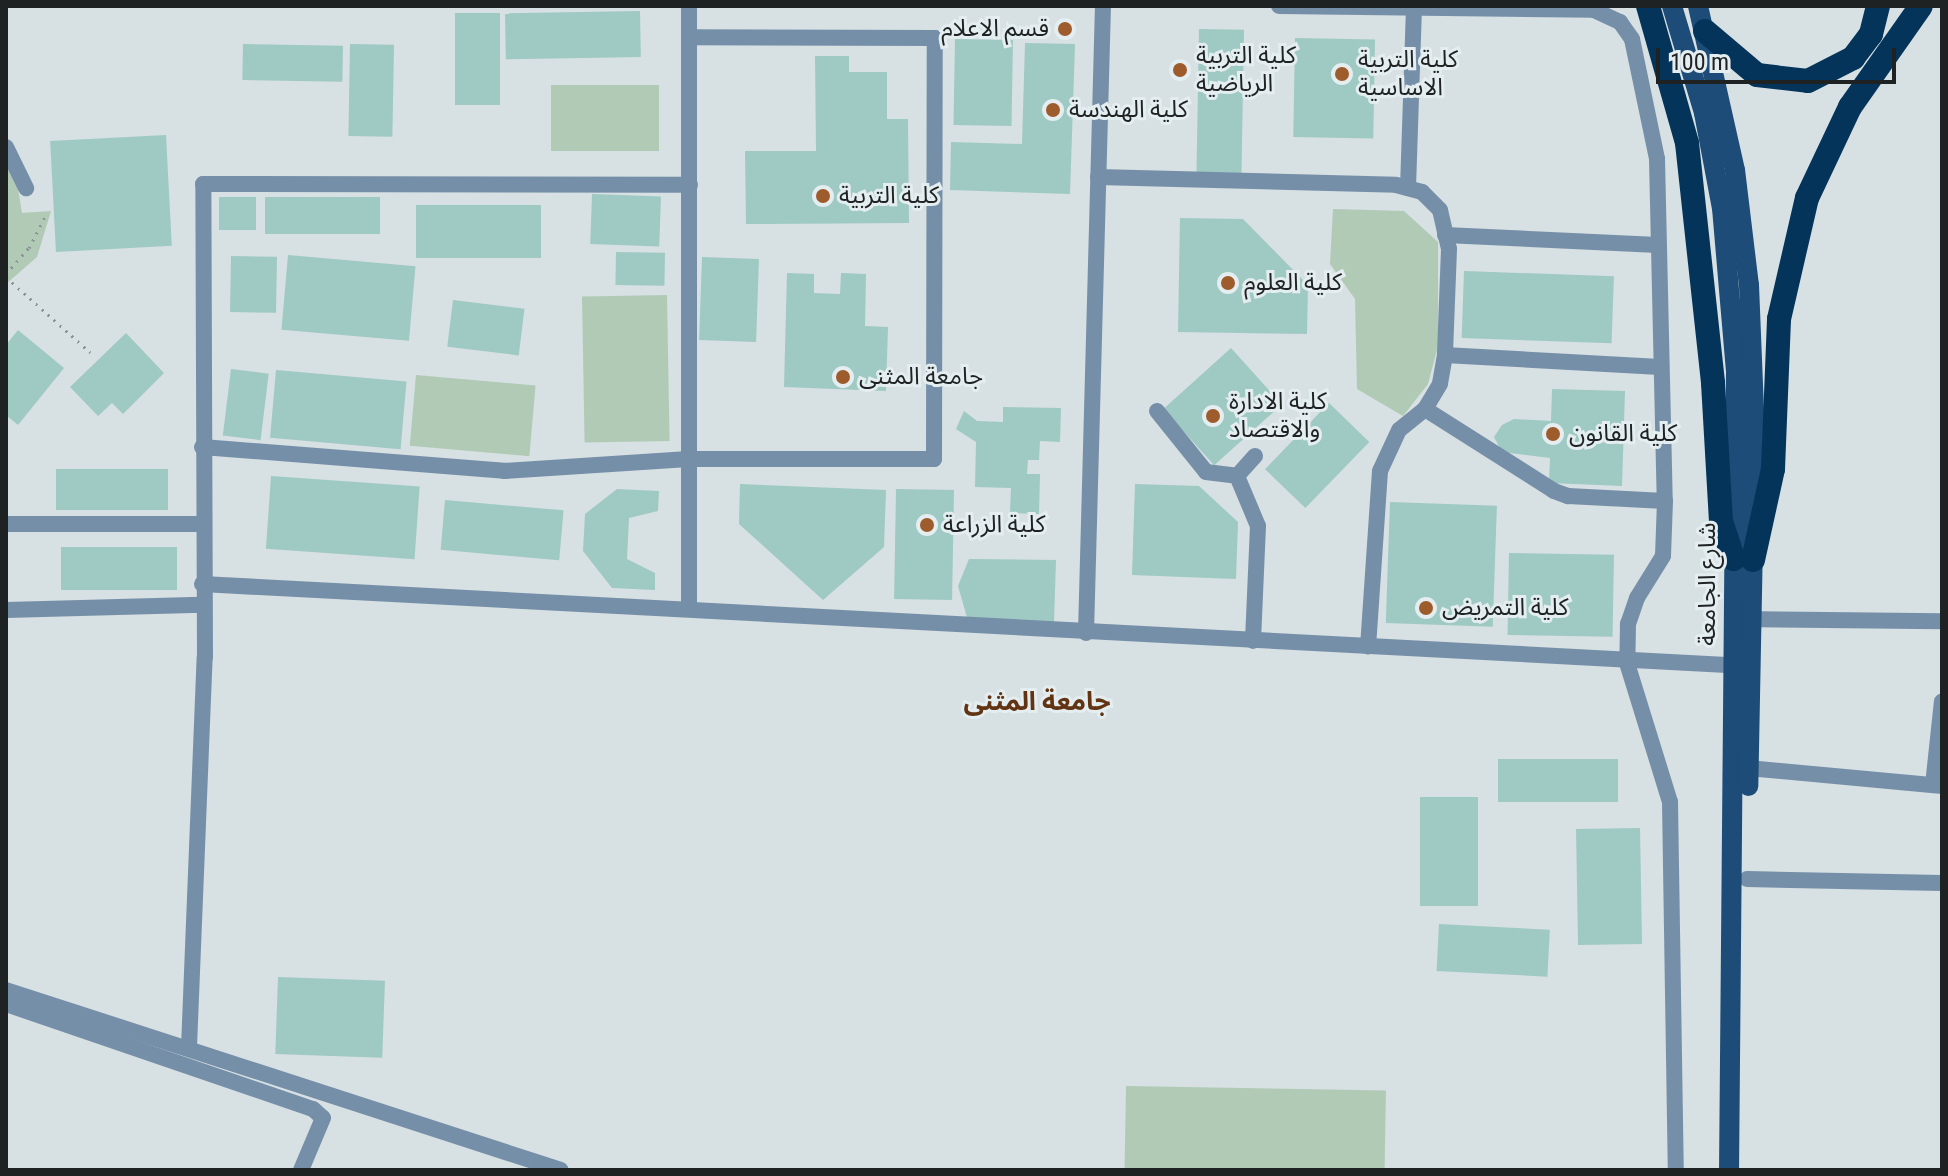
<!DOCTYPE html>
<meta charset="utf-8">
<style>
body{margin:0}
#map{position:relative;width:1948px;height:1176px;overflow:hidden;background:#d7e0e3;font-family:"Roboto Condensed","Noto Sans Arabic",sans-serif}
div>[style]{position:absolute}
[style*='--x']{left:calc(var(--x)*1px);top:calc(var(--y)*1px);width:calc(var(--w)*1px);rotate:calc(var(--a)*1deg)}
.green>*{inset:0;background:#b1cab6;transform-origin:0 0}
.building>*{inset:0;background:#9fc9c3;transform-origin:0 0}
.path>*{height:3px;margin-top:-1.5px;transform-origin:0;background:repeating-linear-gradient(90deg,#8b9295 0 2px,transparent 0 8px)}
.minor>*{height:16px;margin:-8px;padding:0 8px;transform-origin:8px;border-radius:8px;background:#768fa8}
.major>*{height:20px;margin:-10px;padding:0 10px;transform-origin:10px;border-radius:10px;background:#1c4c77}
.highway>*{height:24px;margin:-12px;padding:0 12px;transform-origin:12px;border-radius:12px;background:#05345b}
.dots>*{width:22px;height:22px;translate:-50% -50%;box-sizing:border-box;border:4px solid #e4edf0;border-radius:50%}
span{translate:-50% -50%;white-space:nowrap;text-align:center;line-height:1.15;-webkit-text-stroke:6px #e4edf0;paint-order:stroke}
.poi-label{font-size:24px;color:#1e2223}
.right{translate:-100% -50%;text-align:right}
.left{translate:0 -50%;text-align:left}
.street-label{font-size:24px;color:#1e2223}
.neighbourhood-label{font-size:26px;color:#623413;font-weight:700}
.frame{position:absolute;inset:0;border:8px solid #1e2223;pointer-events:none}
.scale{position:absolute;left:1656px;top:48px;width:240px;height:36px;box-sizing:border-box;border:4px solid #1e2223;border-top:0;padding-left:10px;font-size:24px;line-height:28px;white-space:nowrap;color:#1e2223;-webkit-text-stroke:6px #e4edf0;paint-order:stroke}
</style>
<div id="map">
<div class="green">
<i style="left:551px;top:85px;width:108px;height:66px"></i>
<i style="clip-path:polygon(6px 166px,16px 177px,22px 213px,51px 211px,37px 257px,6px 284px)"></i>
<i style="clip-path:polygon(1333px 209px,1404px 211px,1438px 242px,1438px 346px,1428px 384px,1403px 416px,1357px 389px,1355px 299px,1330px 264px)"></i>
<i style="left:667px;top:295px;width:146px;height:85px;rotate:89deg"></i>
<i style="left:416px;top:375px;width:120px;height:71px;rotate:5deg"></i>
<i style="left:1126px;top:1086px;width:260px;height:84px;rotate:1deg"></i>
</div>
<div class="building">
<i style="left:640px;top:11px;width:46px;height:135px;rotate:89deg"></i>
<i style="left:455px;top:13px;width:45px;height:92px"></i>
<i style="left:1199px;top:29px;width:45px;height:146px;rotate:1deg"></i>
<i style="left:1295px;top:38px;width:80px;height:99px;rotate:1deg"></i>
<i style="left:955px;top:39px;width:58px;height:86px;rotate:1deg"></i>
<i style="clip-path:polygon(1025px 43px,1075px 44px,1070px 194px,950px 190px,951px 142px,1022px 144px)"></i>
<i style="left:243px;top:44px;width:100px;height:36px;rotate:1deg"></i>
<i style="left:350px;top:44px;width:44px;height:92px;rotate:1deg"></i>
<i style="clip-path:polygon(815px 56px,849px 56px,849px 72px,887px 72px,887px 119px,908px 119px,909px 223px,746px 224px,745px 151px,816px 151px)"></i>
<i style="left:166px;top:135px;width:111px;height:116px;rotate:87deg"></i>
<i style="left:592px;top:194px;width:69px;height:50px;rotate:2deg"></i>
<i style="left:219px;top:197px;width:37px;height:33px"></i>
<i style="left:380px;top:197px;width:37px;height:115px;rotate:90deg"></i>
<i style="left:416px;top:205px;width:125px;height:53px"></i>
<i style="clip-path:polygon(1180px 218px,1243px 219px,1308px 285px,1307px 334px,1178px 332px)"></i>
<i style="left:616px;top:252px;width:49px;height:33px;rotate:1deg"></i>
<i style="left:288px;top:255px;width:128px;height:75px;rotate:5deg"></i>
<i style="left:231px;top:256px;width:46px;height:56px;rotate:1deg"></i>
<i style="left:702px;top:257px;width:57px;height:83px;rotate:2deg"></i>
<i style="left:1464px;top:271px;width:150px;height:67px;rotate:2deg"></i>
<i style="clip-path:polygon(787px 273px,814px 274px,814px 293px,840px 294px,841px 273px,866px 274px,865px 326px,888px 327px,886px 391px,784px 387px)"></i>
<i style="left:453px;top:300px;width:72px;height:47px;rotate:7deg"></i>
<i style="clip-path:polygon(18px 330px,64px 368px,18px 425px,6px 415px,6px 345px)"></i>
<i style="clip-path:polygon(126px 333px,164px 373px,123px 414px,112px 403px,98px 416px,70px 387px)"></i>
<i style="left:1231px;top:348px;width:76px;height:91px;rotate:48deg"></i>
<i style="left:231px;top:369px;width:38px;height:67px;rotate:7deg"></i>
<i style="left:276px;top:370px;width:131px;height:68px;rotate:5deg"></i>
<i style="clip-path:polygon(1552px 389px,1625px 391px,1622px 486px,1549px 483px,1550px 458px,1502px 452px,1494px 437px,1502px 425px,1514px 419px,1551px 421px)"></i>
<i style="left:1329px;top:403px;width:56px;height:92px;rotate:44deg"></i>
<i style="clip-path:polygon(1003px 407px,1061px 408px,1060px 442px,1040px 441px,1039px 460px,1028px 460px,1027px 474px,1040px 474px,1039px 514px,1010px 513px,1011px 488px,975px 487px,976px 442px,956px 429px,964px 411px,977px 421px,1003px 422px)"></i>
<i style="left:56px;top:469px;width:112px;height:41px"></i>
<i style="left:271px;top:476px;width:149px;height:73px;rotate:4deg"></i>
<i style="clip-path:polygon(740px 484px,886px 490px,884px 547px,823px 600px,739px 524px)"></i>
<i style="clip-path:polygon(1135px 484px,1199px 486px,1238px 522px,1236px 579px,1132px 575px)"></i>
<i style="clip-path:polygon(617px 489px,659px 491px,658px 511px,629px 518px,627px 559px,655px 573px,655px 590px,612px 588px,583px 551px,585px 514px)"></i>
<i style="left:896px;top:489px;width:58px;height:110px;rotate:1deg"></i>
<i style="left:445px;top:500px;width:119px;height:50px;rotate:5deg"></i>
<i style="left:1390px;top:502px;width:107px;height:121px;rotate:2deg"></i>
<i style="left:61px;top:547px;width:116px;height:43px"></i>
<i style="left:1509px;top:553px;width:105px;height:82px;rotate:1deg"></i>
<i style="clip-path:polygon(969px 559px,1056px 560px,1054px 622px,968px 621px,958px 586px)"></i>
<i style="left:1498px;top:759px;width:120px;height:43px"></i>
<i style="left:1420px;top:797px;width:58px;height:109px"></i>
<i style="left:1640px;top:828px;width:116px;height:64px;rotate:89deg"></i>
<i style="left:1439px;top:924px;width:111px;height:47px;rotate:3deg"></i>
<i style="left:278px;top:977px;width:107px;height:77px;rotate:2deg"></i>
</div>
<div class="path">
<i style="--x:6;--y:274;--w:35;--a:-49"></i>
<i style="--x:29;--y:248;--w:35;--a:-63"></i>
<i style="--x:6;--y:277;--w:113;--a:41.8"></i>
</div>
<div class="minor">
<i style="--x:1279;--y:6;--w:315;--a:0.7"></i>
<i style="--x:1594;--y:10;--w:29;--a:25"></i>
<i style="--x:1620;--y:22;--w:21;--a:55"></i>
<i style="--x:1632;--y:39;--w:123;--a:78.2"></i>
<i style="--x:1657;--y:159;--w:342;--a:88.7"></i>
<i style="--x:1665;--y:501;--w:55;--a:92.1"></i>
<i style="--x:1663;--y:556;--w:49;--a:121.8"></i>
<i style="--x:1637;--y:598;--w:28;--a:109"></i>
<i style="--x:1628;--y:624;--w:39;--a:91"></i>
<i style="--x:1627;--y:663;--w:145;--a:72.8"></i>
<i style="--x:1670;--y:802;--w:368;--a:89.1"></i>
<i style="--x:6;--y:147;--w:46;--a:64"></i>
<i style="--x:1098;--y:177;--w:298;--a:1.5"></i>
<i style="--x:1396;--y:185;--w:27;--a:15"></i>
<i style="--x:1422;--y:192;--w:25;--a:45"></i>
<i style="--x:1440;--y:210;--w:40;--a:77"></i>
<i style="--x:1449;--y:249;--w:106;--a:92.2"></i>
<i style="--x:1445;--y:355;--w:29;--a:100"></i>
<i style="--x:1440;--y:384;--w:29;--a:121"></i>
<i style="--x:1425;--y:409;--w:33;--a:141"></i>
<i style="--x:1399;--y:430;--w:45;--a:114.9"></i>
<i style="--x:1380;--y:471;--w:176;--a:93.9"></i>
<i style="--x:1408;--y:188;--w:180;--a:-88.1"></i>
<i style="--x:1445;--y:235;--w:213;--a:2.7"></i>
<i style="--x:1445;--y:355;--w:215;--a:3.2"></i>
<i style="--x:1425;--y:409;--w:153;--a:32.4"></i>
<i style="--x:1554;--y:491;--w:15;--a:20"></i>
<i style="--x:1568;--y:496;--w:97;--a:3"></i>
<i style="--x:1157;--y:411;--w:78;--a:51.2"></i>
<i style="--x:1206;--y:472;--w:31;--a:7"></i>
<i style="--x:1237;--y:476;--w:27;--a:-48"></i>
<i style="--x:202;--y:447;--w:303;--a:4.5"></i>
<i style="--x:504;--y:471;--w:185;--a:-3.7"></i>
<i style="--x:689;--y:459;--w:245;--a:0"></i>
<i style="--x:934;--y:459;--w:421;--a:-89.9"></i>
<i style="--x:935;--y:38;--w:245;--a:-179.8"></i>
<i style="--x:1237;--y:476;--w:54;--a:67.2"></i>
<i style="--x:1258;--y:526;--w:115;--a:92.5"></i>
<i style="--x:6;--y:524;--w:196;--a:0"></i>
<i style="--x:202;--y:584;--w:1546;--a:3.04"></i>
<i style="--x:689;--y:606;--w:600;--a:-90"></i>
<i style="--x:6;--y:610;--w:196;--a:-1.5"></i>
<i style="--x:1739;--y:619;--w:203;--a:0.6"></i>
<i style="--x:1086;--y:633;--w:627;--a:-88.45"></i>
<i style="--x:1748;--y:768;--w:195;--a:5.3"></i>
<i style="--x:1933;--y:785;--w:84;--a:-83.9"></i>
<i style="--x:1747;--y:879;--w:195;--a:1.2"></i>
<i style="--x:6;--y:990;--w:583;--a:17.97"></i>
<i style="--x:6;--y:1004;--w:324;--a:18.9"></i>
<i style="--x:313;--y:1109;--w:13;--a:42"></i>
<i style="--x:323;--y:1118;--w:56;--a:112.9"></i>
<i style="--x:189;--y:1047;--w:390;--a:-87.7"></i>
<i style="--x:205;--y:657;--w:473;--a:-90.2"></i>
<i style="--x:203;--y:184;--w:487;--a:0.1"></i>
</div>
<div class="major">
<i style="--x:1672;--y:6;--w:112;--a:73.3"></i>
<i style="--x:1704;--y:113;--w:97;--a:79.3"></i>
<i style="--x:1722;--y:208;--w:165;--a:85.1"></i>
<i style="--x:1736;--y:372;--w:798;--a:90.5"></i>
<i style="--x:1698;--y:6;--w:168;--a:77.3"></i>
<i style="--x:1735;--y:170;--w:116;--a:83.1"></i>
<i style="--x:1749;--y:285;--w:152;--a:87.7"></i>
<i style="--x:1755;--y:437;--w:349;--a:91.1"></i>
</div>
<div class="highway">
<i style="--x:1648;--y:6;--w:142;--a:74.1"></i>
<i style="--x:1687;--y:143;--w:241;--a:83.8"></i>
<i style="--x:1713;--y:383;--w:138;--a:86.7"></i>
<i style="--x:1721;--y:521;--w:40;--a:72"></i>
<i style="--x:1705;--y:31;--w:68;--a:40.2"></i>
<i style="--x:1757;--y:75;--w:51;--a:6.7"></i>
<i style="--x:1808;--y:81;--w:51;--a:-27.1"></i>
<i style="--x:1853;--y:58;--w:30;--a:-53"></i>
<i style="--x:1871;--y:34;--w:29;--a:-76"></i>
<i style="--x:1753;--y:560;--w:93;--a:-77.6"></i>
<i style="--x:1773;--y:469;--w:150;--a:-87.7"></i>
<i style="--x:1779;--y:319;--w:124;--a:-77"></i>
<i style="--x:1807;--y:198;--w:101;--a:-64.7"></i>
<i style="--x:1850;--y:107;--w:123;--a:-54.9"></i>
</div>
<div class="dots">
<i style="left:1065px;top:29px;background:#9e5b2b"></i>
<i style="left:1180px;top:70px;background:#9e5b2b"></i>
<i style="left:1342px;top:74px;background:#9e5b2b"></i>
<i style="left:1053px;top:110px;background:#9e5b2b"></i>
<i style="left:823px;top:196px;background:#9e5b2b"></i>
<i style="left:1228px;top:283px;background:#9e5b2b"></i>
<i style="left:843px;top:377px;background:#9e5b2b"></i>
<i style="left:1213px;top:416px;background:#9e5b2b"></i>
<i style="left:1553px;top:434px;background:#9e5b2b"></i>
<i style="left:927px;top:525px;background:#9e5b2b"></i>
<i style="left:1426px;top:608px;background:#9e5b2b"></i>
</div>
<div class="poi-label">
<span class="right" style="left:1049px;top:29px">قسم الاعلام</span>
<span class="left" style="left:1196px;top:70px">كلية التربية<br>الرياضية</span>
<span class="left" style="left:1358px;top:74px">كلية التربية<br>الاساسية</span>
<span class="left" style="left:1069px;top:110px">كلية الهندسة</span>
<span class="left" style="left:839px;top:196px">كلية التربية</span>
<span class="left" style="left:1244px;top:283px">كلية العلوم</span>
<span class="left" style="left:859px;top:377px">جامعة المثنى</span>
<span class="left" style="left:1229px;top:416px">كلية الادارة<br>والاقتصاد</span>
<span class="left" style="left:1569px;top:434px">كلية القانون</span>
<span class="left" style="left:943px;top:525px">كلية الزراعة</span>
<span class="left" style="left:1442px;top:608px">كلية التمريض</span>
</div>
<div class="street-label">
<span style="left:1708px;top:584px;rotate:-90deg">شارع الجامعة</span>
</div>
<div class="neighbourhood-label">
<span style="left:1037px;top:702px">جامعة المثنى</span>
</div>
<div class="frame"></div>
<div class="scale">100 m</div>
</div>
